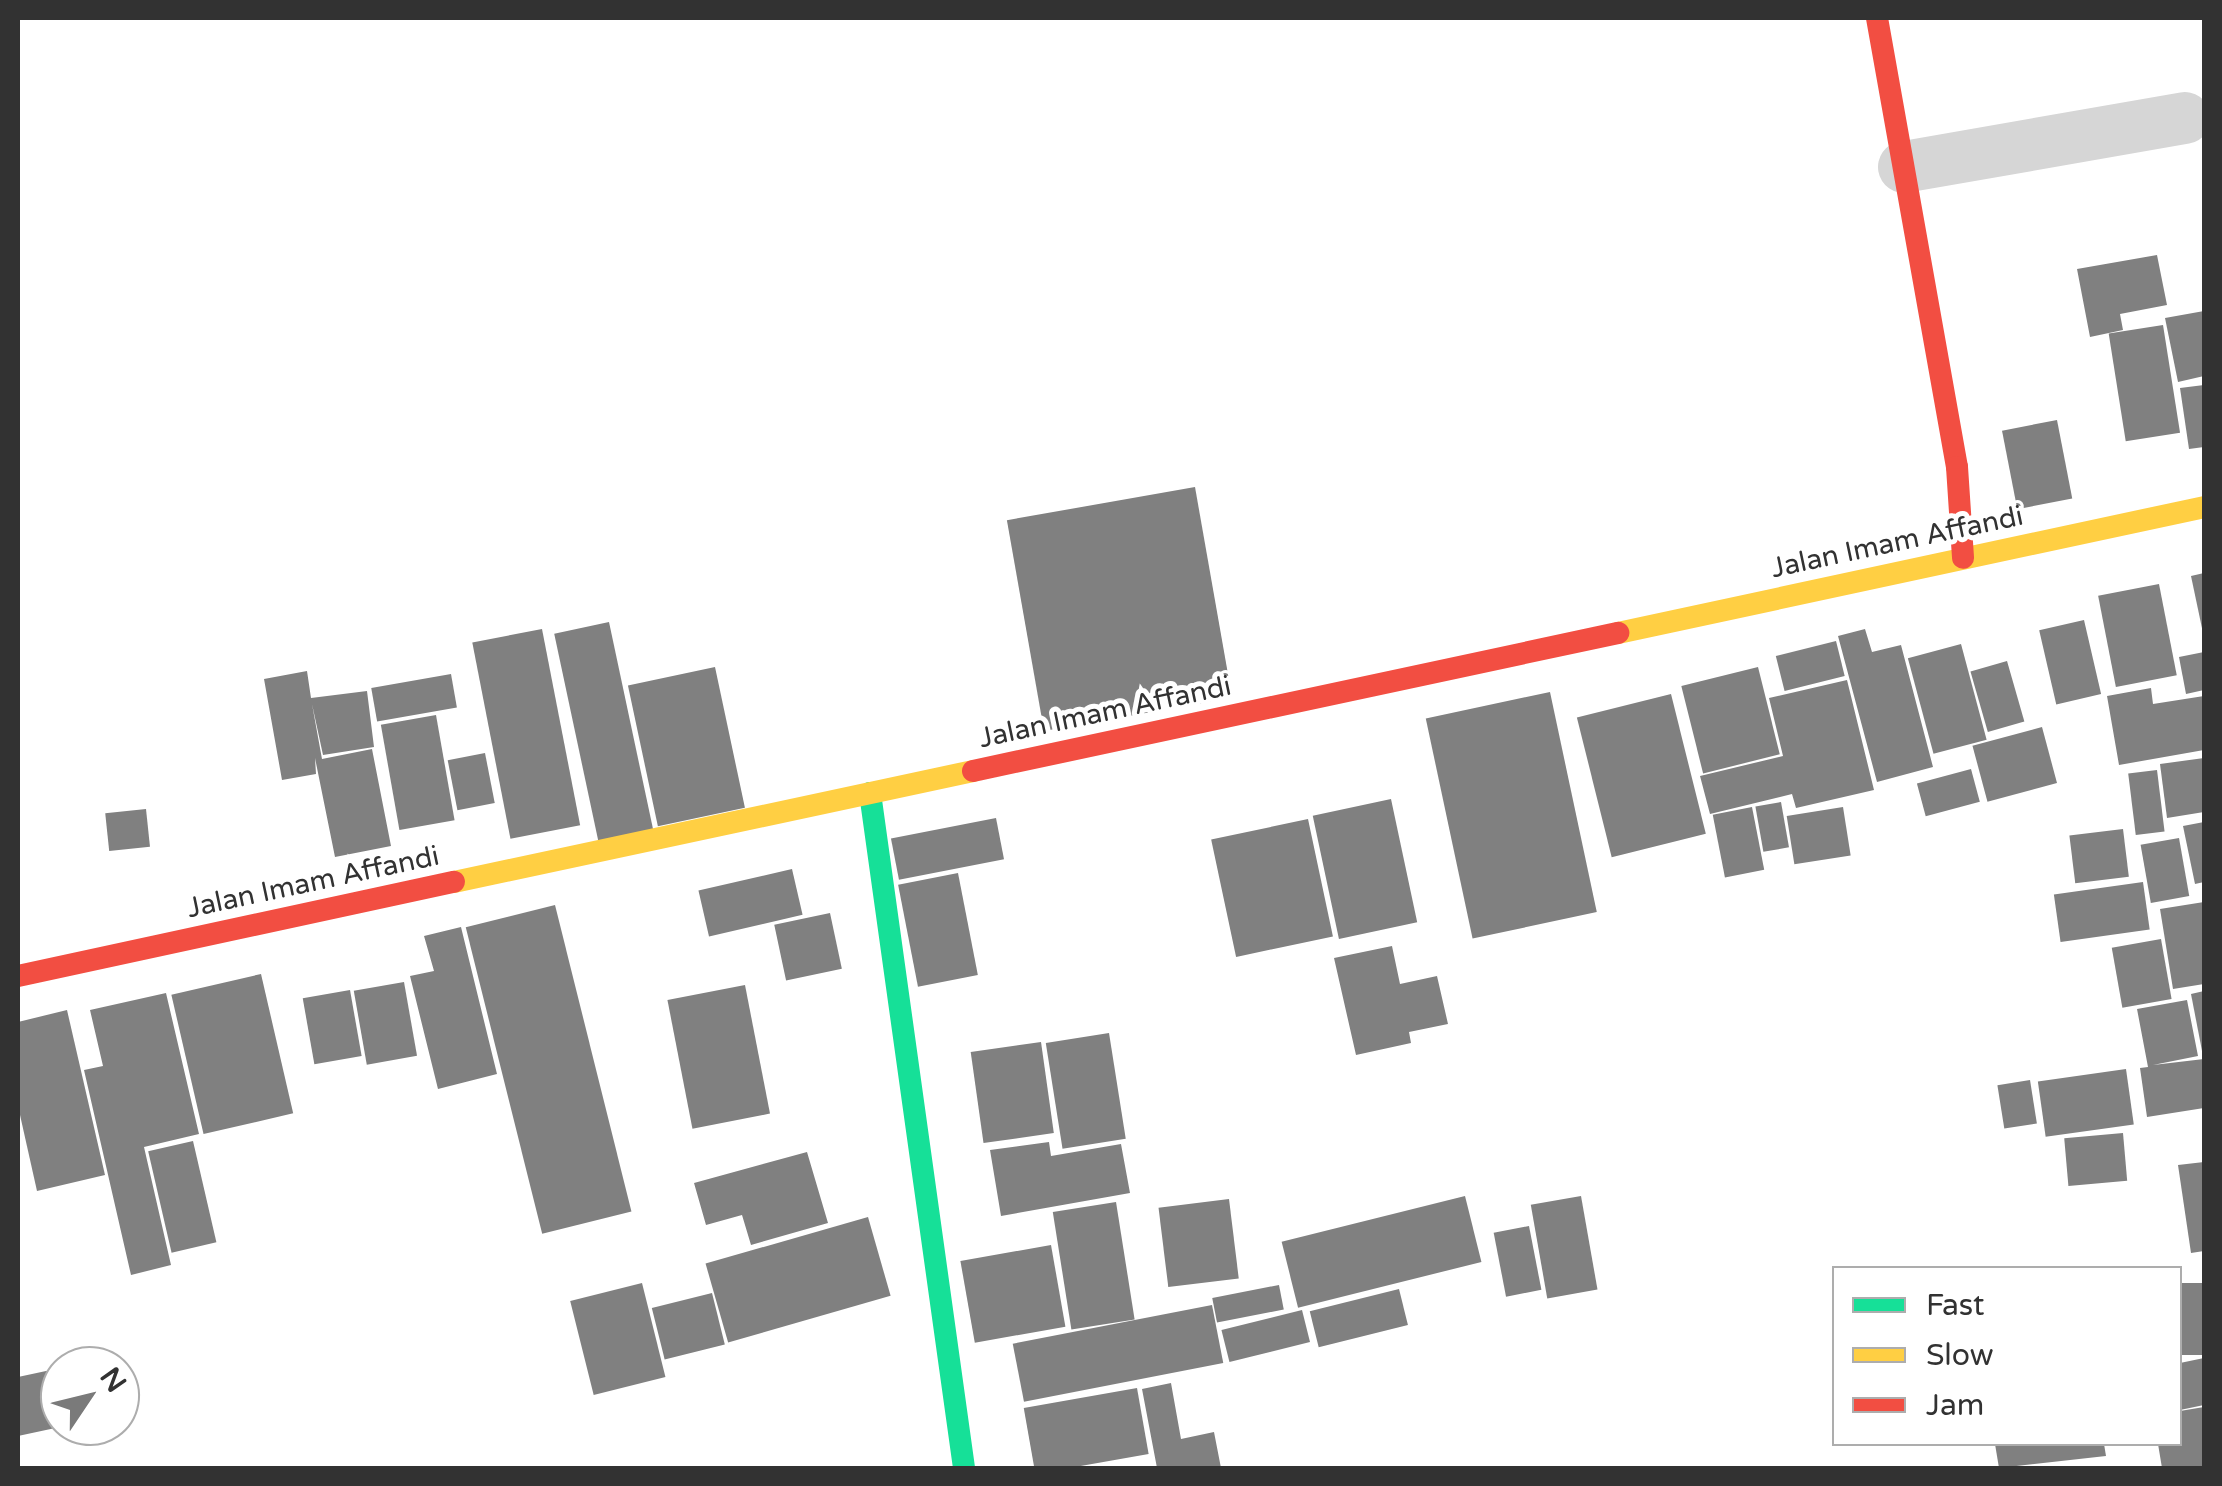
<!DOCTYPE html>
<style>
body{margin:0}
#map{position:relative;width:2222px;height:1486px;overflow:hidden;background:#fff;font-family:"Varela Round",sans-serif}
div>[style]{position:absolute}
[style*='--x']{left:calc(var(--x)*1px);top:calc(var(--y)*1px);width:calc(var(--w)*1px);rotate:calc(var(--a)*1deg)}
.building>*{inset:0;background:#808080;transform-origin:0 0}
.street>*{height:52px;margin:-26px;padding:0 26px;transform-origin:26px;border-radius:26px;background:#d6d6d6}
.fast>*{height:22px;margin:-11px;padding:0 11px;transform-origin:11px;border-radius:11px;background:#16e098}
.slow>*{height:22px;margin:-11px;padding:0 11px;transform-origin:11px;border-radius:11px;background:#ffcf43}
.jam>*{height:22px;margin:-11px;padding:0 11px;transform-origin:11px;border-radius:11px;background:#f24e42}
span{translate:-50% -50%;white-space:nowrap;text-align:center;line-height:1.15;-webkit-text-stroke:10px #fff;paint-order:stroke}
.street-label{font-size:28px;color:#323232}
.frame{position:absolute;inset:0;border:20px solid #323232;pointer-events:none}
.legend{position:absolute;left:1832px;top:1266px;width:350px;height:180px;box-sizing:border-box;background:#fff;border:2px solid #adadad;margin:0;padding:12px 18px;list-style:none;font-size:30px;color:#323232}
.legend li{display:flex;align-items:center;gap:20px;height:50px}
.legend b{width:50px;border:2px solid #adadad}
.north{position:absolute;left:40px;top:1346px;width:100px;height:100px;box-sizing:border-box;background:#fff;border:2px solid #adadad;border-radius:50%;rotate:55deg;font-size:28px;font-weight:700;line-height:40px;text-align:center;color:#323232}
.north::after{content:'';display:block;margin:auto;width:35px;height:45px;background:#7a7a7a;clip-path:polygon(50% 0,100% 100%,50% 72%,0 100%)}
</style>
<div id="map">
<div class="building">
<i style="clip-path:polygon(2157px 255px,2167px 305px,2120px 314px,2123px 330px,2090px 337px,2077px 269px)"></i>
<i style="clip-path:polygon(2204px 311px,2204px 376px,2178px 382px,2165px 318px)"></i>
<i style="left:2163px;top:325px;width:109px;height:55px;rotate:81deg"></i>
<i style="clip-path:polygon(2204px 385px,2204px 447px,2189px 449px,2180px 388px)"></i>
<i style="left:2057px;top:420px;width:80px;height:56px;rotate:79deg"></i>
<i style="left:1195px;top:487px;width:214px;height:191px;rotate:80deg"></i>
<i style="clip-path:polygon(2204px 573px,2204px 633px,2203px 633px,2191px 576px)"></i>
<i style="left:2159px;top:584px;width:93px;height:62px;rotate:79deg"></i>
<i style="left:2084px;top:620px;width:76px;height:46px;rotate:77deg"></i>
<i style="left:609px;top:622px;width:212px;height:56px;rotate:78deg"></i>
<i style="left:542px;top:629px;width:200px;height:71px;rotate:79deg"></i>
<i style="clip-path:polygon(1865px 629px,1872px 652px,1901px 645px,1933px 767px,1877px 782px,1838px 636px)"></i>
<i style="left:1836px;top:641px;width:36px;height:62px;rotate:76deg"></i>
<i style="left:1961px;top:644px;width:99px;height:55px;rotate:75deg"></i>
<i style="clip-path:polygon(2204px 652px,2204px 690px,2186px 694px,2179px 657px)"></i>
<i style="left:2007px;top:661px;width:63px;height:38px;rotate:74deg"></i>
<i style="left:715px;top:667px;width:144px;height:89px;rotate:78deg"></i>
<i style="left:1758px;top:667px;width:90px;height:79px;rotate:76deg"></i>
<i style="clip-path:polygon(307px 671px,311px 698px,367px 691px,374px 747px,323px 755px,312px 704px,322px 759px,372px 749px,391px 846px,335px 857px,315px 758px,316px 774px,282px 780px,264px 679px)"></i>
<i style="left:451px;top:674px;width:34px;height:81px;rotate:80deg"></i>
<i style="clip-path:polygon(1847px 680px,1874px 790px,1796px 808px,1792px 794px,1710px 814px,1700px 776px,1783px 756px,1769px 698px)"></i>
<i style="clip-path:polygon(2151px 688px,2153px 704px,2204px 696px,2204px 750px,2119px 765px,2107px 696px)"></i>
<i style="left:1550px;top:692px;width:225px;height:127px;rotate:78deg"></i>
<i style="left:1671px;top:694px;width:144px;height:97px;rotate:76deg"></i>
<i style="left:436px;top:715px;width:107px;height:56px;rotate:80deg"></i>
<i style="left:2042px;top:727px;width:58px;height:72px;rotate:75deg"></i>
<i style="left:485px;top:753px;width:51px;height:38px;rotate:79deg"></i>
<i style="clip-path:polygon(2204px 758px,2204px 812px,2167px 818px,2160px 764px)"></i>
<i style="left:1971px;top:769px;width:34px;height:56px;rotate:75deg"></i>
<i style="left:2157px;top:770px;width:62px;height:29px;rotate:83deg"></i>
<i style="left:1391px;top:799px;width:126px;height:80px;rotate:78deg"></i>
<i style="left:1781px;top:802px;width:46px;height:26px;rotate:80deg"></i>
<i style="left:1752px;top:807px;width:64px;height:40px;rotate:79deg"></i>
<i style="left:1843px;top:807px;width:49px;height:57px;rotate:81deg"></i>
<i style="left:146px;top:809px;width:38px;height:41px;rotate:84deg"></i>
<i style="left:996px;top:818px;width:42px;height:107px;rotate:79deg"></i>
<i style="left:1308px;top:819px;width:120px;height:99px;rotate:78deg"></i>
<i style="clip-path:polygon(2204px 822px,2204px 882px,2195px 884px,2183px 826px)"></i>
<i style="left:2123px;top:829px;width:48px;height:54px;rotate:83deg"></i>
<i style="left:2179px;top:838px;width:59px;height:39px;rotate:80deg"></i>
<i style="left:792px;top:869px;width:47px;height:96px;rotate:77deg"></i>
<i style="left:958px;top:873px;width:104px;height:61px;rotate:79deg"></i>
<i style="left:2143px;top:882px;width:48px;height:90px;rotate:82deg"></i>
<i style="clip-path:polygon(2204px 902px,2204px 984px,2173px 989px,2160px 909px)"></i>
<i style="left:555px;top:905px;width:316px;height:92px;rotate:76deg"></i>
<i style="left:830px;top:913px;width:57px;height:57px;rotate:78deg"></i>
<i style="clip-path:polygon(461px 927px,497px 1074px,438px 1089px,410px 976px,434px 971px,424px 936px)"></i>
<i style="left:2161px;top:939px;width:61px;height:50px;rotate:80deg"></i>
<i style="clip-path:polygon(1392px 946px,1400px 984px,1437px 976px,1448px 1024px,1409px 1032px,1411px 1043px,1356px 1055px,1334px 958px)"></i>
<i style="left:261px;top:974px;width:143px;height:92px;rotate:77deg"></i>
<i style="left:404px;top:982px;width:75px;height:51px;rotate:80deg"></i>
<i style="left:745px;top:985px;width:131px;height:79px;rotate:79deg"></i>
<i style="left:350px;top:990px;width:67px;height:48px;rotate:80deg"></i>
<i style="clip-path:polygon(2204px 991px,2204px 1056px,2203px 1056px,2191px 994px)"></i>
<i style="clip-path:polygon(166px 993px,199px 1134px,144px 1147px,171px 1265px,131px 1275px,84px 1070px,103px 1066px,90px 1010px)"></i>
<i style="clip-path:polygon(2187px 1000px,2198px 1056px,2153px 1065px,2204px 1059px,2204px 1108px,2147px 1117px,2140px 1068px,2148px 1067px,2137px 1009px)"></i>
<i style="clip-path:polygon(67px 1010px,105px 1175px,37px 1191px,18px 1106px,18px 1022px)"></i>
<i style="left:1109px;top:1033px;width:107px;height:64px;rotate:81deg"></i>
<i style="left:1041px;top:1042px;width:92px;height:71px;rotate:82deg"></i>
<i style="left:2126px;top:1069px;width:56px;height:89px;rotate:82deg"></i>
<i style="left:2030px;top:1080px;width:44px;height:33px;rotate:81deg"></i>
<i style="left:2123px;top:1133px;width:48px;height:59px;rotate:85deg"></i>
<i style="left:193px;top:1141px;width:104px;height:46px;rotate:77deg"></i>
<i style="clip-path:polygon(1049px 1142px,1051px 1156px,1121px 1144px,1130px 1193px,1001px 1216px,990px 1150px)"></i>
<i style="clip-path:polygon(807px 1152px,828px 1223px,751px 1245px,742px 1215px,706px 1225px,694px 1183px)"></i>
<i style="clip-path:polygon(2204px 1162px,2204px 1251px,2191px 1253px,2178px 1165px)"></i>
<i style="left:1465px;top:1196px;width:68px;height:189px;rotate:76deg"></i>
<i style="left:1581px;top:1196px;width:95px;height:51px;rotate:80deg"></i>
<i style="left:1229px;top:1199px;width:80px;height:71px;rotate:83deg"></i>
<i style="left:1116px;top:1202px;width:119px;height:64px;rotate:81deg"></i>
<i style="left:868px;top:1217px;width:82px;height:169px;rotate:74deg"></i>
<i style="left:1529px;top:1226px;width:65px;height:36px;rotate:79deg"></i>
<i style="left:1051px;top:1245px;width:83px;height:92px;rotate:80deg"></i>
<i style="left:642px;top:1283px;width:97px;height:74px;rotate:76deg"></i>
<i style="left:2204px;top:1283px;width:72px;height:25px;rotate:90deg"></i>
<i style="left:1279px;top:1285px;width:25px;height:68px;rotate:79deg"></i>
<i style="left:1399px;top:1289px;width:37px;height:92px;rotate:76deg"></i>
<i style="left:712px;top:1293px;width:53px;height:62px;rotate:76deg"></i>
<i style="left:1212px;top:1305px;width:59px;height:203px;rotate:79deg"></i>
<i style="left:1302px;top:1310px;width:33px;height:83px;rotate:76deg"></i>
<i style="clip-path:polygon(117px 1356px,119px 1366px,77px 1366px,77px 1364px)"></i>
<i style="clip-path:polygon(2204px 1358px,2204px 1405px,2180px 1410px,2180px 1363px)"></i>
<i style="clip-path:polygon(60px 1368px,60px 1427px,18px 1436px,18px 1377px)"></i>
<i style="clip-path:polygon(122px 1378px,129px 1412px,120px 1414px,120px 1379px)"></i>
<i style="clip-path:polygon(1171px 1383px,1181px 1439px,1214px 1432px,1221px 1468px,1157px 1468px,1142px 1389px)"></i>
<i style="left:1137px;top:1388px;width:67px;height:115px;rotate:80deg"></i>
<i style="clip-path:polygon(2204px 1407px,2204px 1468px,2162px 1468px,2158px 1444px,2180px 1444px,2180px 1411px)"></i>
<i style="clip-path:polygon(1995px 1444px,2104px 1444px,2106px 1456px,1999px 1468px)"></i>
</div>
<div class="street">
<i style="--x:1904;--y:167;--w:285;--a:-9.9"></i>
</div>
<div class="fast">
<i style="--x:870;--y:793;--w:682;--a:82.07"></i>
</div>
<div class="slow">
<i style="--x:1618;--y:633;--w:599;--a:-12.13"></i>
<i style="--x:454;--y:882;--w:531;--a:-12.07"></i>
</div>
<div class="jam">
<i style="--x:1877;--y:18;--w:456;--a:79.9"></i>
<i style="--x:1957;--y:467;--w:91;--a:86.2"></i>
<i style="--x:973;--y:771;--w:660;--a:-12.08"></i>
<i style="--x:18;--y:976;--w:446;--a:-12.2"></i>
</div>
<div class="street-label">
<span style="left:1897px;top:542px;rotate:-12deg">Jalan Imam Affandi</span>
<span style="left:1105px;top:712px;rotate:-12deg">Jalan Imam Affandi</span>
<span style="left:313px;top:882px;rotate:-12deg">Jalan Imam Affandi</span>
</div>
<div class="frame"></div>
<ul class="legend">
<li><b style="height:12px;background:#16e098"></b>Fast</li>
<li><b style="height:12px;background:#ffcf43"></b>Slow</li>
<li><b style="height:12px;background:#f24e42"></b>Jam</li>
</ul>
<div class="north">N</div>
</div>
